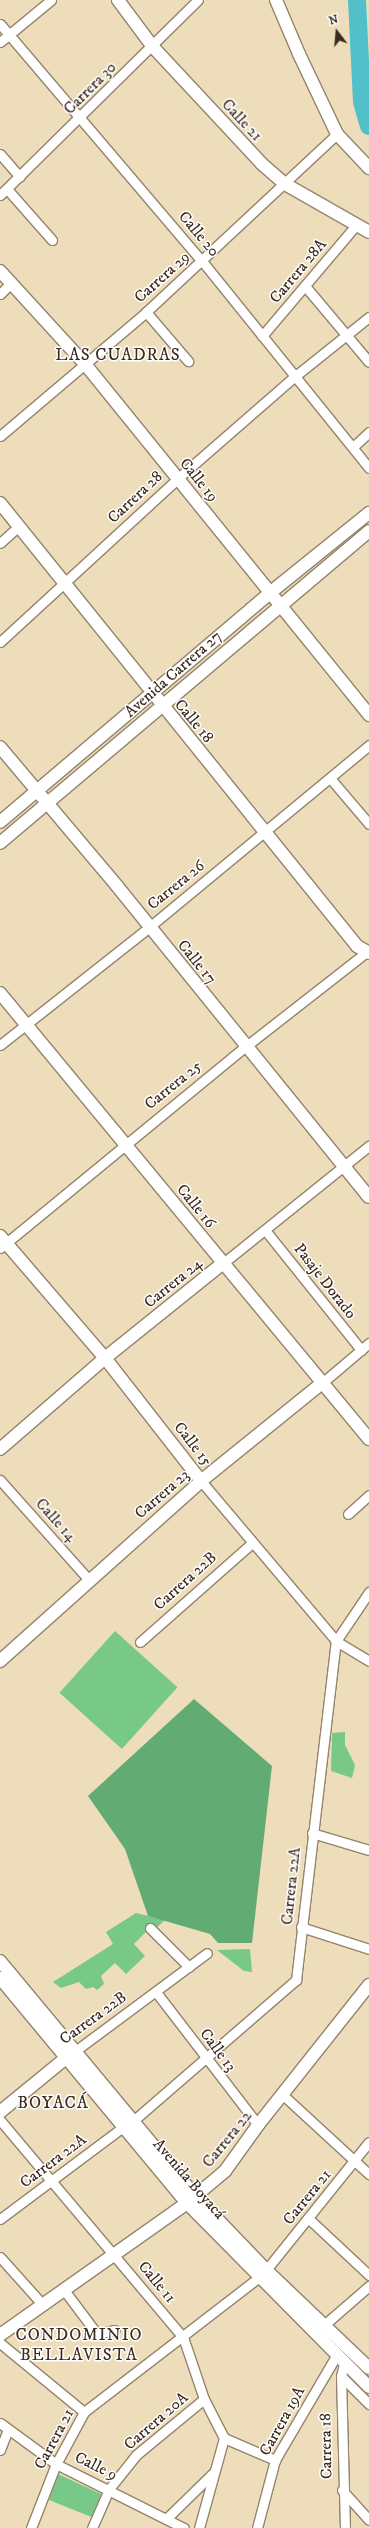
<!DOCTYPE html>
<meta charset="utf-8">
<style>
body{margin:0}
#map{position:relative;width:369px;height:2528px;overflow:hidden;background:#edb;font-family:"IM FELL DW Pica",serif}
div>[style]{position:absolute}
[style*='--x']{left:calc(var(--x)*1px);top:calc(var(--y)*1px);width:calc(var(--w)*1px);rotate:calc(var(--a)*1deg)}
.green>*{inset:0;background:#78c888;transform-origin:0 0}
.forest>*{inset:0;background:#62ac74}
.river>*{height:18px;margin:-9px;padding:0 9px;transform-origin:9px;border-radius:9px;background:#52c0c9}
.roads{filter:drop-shadow(1px 0 #94846c) drop-shadow(-1px 0 #94846c) drop-shadow(0 1px #94846c) drop-shadow(0 -1px #94846c)}
.street>*{height:9px;margin:-4.5px;padding:0 4.5px;transform-origin:4.5px;border-radius:4.5px;background:#fff}
.secondary>*{height:12px;margin:-6px;padding:0 6px;transform-origin:6px;border-radius:6px;background:#fff}
span{translate:-50% -50%;white-space:nowrap;text-align:center;line-height:1.15;-webkit-text-stroke:3px #fff;paint-order:stroke}
.street-label{font-size:16px;color:#3b2a1e}
.neighbourhood-label{font-size:17px;color:#3b2a1e;letter-spacing:1px}
.north{position:absolute;left:317px;top:12px;width:40px;height:40px;-webkit-text-stroke:3px #fff;paint-order:stroke;rotate:344deg;font-size:11px;font-weight:700;line-height:16px;text-align:center;color:#3b2a1e}
.north::after{content:'';display:block;margin:auto;width:14px;height:18px;background:#3b2a1e;clip-path:polygon(50% 0,100% 100%,50% 72%,0 100%)}
</style>
<div id="map">
<div class="green">
<i style="left:115px;top:1631px;width:84px;height:83px;rotate:42deg"></i>
<i style="clip-path:polygon(345px 1732px,345px 1745px,355px 1765px,352px 1778px,331px 1771px,332px 1733px)"></i>
<i style="clip-path:polygon(136px 1913px,165px 1920px,153px 1931px,150px 1928px,134px 1944px,145px 1956px,126px 1974px,115px 1963px,101px 1976px,104px 1984px,97px 1990px,93px 1987px,86px 1989px,79px 1982px,61px 1988px,53px 1982px,113px 1944px,106px 1932px)"></i>
<i style="clip-path:polygon(250px 1949px,252px 1972px,244px 1971px,217px 1950px)"></i>
<i style="clip-path:polygon(58px 2474px,101px 2494px,94px 2518px,49px 2500px)"></i>
</div>
<div class="forest">
<i style="clip-path:polygon(194px 1699px,272px 1766px,252px 1943px,218px 1943px,210px 1934px,148px 1916px,125px 1849px,88px 1796px)"></i>
</div>
<div class="river">
<i style="--x:357;--y:0;--w:102;--a:87.2"></i>
<i style="--x:362;--y:102;--w:25;--a:74"></i>
</div>
<div class="roads">
<div class="street">
<i style="--x:0;--y:24;--w:311;--a:49.6"></i>
<i style="--x:202;--y:261;--w:266;--a:51.1"></i>
<i style="--x:0;--y:42;--w:66;--a:-39.5"></i>
<i style="--x:0;--y:154;--w:30;--a:49"></i>
<i style="--x:7;--y:189;--w:68;--a:48.6"></i>
<i style="--x:0;--y:195;--w:278;--a:-44.6"></i>
<i style="--x:305;--y:286;--w:99;--a:49.9"></i>
<i style="--x:0;--y:294;--w:16;--a:-45"></i>
<i style="--x:146;--y:312;--w:65;--a:49.4"></i>
<i style="--x:262;--y:336;--w:145;--a:-49.7"></i>
<i style="--x:0;--y:436;--w:192;--a:-40.3"></i>
<i style="--x:146;--y:312;--w:261;--a:-43"></i>
<i style="--x:353;--y:447;--w:22;--a:-43"></i>
<i style="--x:0;--y:543;--w:25;--a:-42"></i>
<i style="--x:0;--y:642;--w:241;--a:-42.6"></i>
<i style="--x:177;--y:479;--w:155;--a:-41.1"></i>
<i style="--x:294;--y:377;--w:96;--a:-38.7"></i>
<i style="--x:330;--y:778;--w:60;--a:49.7"></i>
<i style="--x:0;--y:1045;--w:189;--a:-38.3"></i>
<i style="--x:148;--y:928;--w:287;--a:-39.6"></i>
<i style="--x:265;--y:1230;--w:154;--a:51.3"></i>
<i style="--x:0;--y:1248;--w:317;--a:-39.4"></i>
<i style="--x:245;--y:1047;--w:157;--a:-38"></i>
<i style="--x:222;--y:1264;--w:189;--a:-38.8"></i>
<i style="--x:322;--y:1383;--w:62;--a:-40.4"></i>
<i style="--x:0;--y:1480;--w:134;--a:48.3"></i>
<i style="--x:201;--y:1481;--w:209;--a:49.8"></i>
<i style="--x:336;--y:1641;--w:39;--a:31"></i>
<i style="--x:348;--y:1514;--w:28;--a:-42"></i>
<i style="--x:140;--y:1642;--w:149;--a:-41.5"></i>
<i style="--x:312;--y:1833;--w:59;--a:16.6"></i>
<i style="--x:301;--y:1927;--w:71;--a:17.9"></i>
<i style="--x:150;--y:1928;--w:55;--a:45"></i>
<i style="--x:156;--y:1992;--w:168;--a:52.5"></i>
<i style="--x:71;--y:2054;--w:169;--a:-36.6"></i>
<i style="--x:283;--y:2095;--w:117;--a:42.6"></i>
<i style="--x:0;--y:2120;--w:284;--a:49.9"></i>
<i style="--x:183;--y:2337;--w:65;--a:71.3"></i>
<i style="--x:204;--y:2399;--w:44;--a:62.9"></i>
<i style="--x:224;--y:2438;--w:56;--a:23.3"></i>
<i style="--x:133;--y:2121;--w:216;--a:-40.9"></i>
<i style="--x:296;--y:1980;--w:341;--a:-83.3"></i>
<i style="--x:336;--y:1641;--w:59;--a:-56"></i>
<i style="--x:0;--y:2219;--w:154;--a:-36.8"></i>
<i style="--x:309;--y:2219;--w:82;--a:43"></i>
<i style="--x:0;--y:2257;--w:64;--a:48.1"></i>
<i style="--x:266;--y:2270;--w:164;--a:-51.2"></i>
<i style="--x:64;--y:2290;--w:55;--a:53.1"></i>
<i style="--x:97;--y:2334;--w:18;--a:-13"></i>
<i style="--x:324;--y:2325;--w:60;--a:-40.9"></i>
<i style="--x:0;--y:2343;--w:109;--a:39.4"></i>
<i style="--x:344;--y:2364;--w:12;--a:104"></i>
<i style="--x:341;--y:2376;--w:152;--a:88.5"></i>
<i style="--x:341;--y:2376;--w:40;--a:45"></i>
<i style="--x:0;--y:2423;--w:69;--a:36.2"></i>
<i style="--x:56;--y:2464;--w:143;--a:26.6"></i>
<i style="--x:0;--y:2450;--w:22;--a:-69"></i>
<i style="--x:342;--y:2490;--w:40;--a:48"></i>
<i style="--x:166;--y:2519;--w:67;--a:-44.4"></i>
<i style="--x:31;--y:2528;--w:69;--a:-68.7"></i>
<i style="--x:56;--y:2464;--w:59;--a:-61.7"></i>
<i style="--x:84;--y:2412;--w:220;--a:-37.6"></i>
<i style="--x:92;--y:2528;--w:43;--a:-66.4"></i>
<i style="--x:109;--y:2489;--w:43;--a:-51.5"></i>
<i style="--x:136;--y:2455;--w:88;--a:-39.5"></i>
<i style="--x:199;--y:2528;--w:93;--a:-74.5"></i>
<i style="--x:257;--y:2528;--w:70;--a:-75.2"></i>
<i style="--x:275;--y:2460;--w:121;--a:-59.6"></i>
</div>
<div class="secondary">
<i style="--x:118;--y:0;--w:59;--a:53.3"></i>
<i style="--x:153;--y:47;--w:160;--a:47"></i>
<i style="--x:262;--y:164;--w:30;--a:41"></i>
<i style="--x:285;--y:184;--w:97;--a:29.7"></i>
<i style="--x:276;--y:0;--w:59;--a:66.9"></i>
<i style="--x:299;--y:54;--w:89;--a:64.6"></i>
<i style="--x:337;--y:134;--w:47;--a:46.7"></i>
<i style="--x:0;--y:271;--w:126;--a:47.6"></i>
<i style="--x:85;--y:364;--w:452;--a:51"></i>
<i style="--x:0;--y:503;--w:569;--a:51.14"></i>
<i style="--x:357;--y:946;--w:14;--a:30"></i>
<i style="--x:0;--y:747;--w:182;--a:49.9"></i>
<i style="--x:117;--y:886;--w:400;--a:51"></i>
<i style="--x:0;--y:822;--w:355;--a:-40.3"></i>
<i style="--x:271;--y:592;--w:126;--a:-38.9"></i>
<i style="--x:0;--y:843;--w:483;--a:-40.2"></i>
<i style="--x:0;--y:993;--w:579;--a:50.4"></i>
<i style="--x:0;--y:1236;--w:161;--a:49.3"></i>
<i style="--x:105;--y:1358;--w:156;--a:52"></i>
<i style="--x:0;--y:1449;--w:139;--a:-40.9"></i>
<i style="--x:105;--y:1358;--w:150;--a:-38.8"></i>
<i style="--x:0;--y:1661;--w:270;--a:-41.8"></i>
<i style="--x:201;--y:1481;--w:156;--a:-39"></i>
<i style="--x:0;--y:1961;--w:307;--a:50.3"></i>
<i style="--x:196;--y:2197;--w:101;--a:46.2"></i>
<i style="--x:266;--y:2270;--w:142;--a:43.6"></i>
<i style="--x:0;--y:1978;--w:293;--a:50.3"></i>
<i style="--x:187;--y:2203;--w:259;--a:45.3"></i>
<i style="--x:0;--y:2112;--w:85;--a:-39.3"></i>
<i style="--x:0;--y:2335;--w:229;--a:-35.2"></i>
<i style="--x:187;--y:2203;--w:50;--a:-40.1"></i>
<i style="--x:225;--y:2171;--w:57;--a:-54.3"></i>
<i style="--x:258;--y:2125;--w:179;--a:-51.6"></i>
</div>
</div>
<div class="street-label">
<span style="left:90px;top:88px;rotate:-45deg">Carrera 30</span>
<span style="left:242px;top:120px;rotate:47deg">Calle 21</span>
<span style="left:199px;top:234px;rotate:50deg">Calle 20</span>
<span style="left:298px;top:271px;rotate:-50deg">Carrera 28A</span>
<span style="left:162px;top:277px;rotate:-42deg">Carrera 29</span>
<span style="left:199px;top:480px;rotate:51deg">Calle 19</span>
<span style="left:135px;top:497px;rotate:-43deg">Carrera 28</span>
<span style="left:173px;top:674px;rotate:-41deg">Avenida Carrera 27</span>
<span style="left:194px;top:721px;rotate:50deg">Calle 18</span>
<span style="left:176px;top:885px;rotate:-39deg">Carrera 26</span>
<span style="left:197px;top:962px;rotate:51deg">Calle 17</span>
<span style="left:173px;top:1085px;rotate:-39deg">Carrera 25</span>
<span style="left:196px;top:1206px;rotate:51deg">Calle 16</span>
<span style="left:325px;top:1281px;rotate:52deg">Pasaje Dorado</span>
<span style="left:173px;top:1283px;rotate:-39deg">Carrera 24</span>
<span style="left:193px;top:1444px;rotate:52deg">Calle 15</span>
<span style="left:162px;top:1494px;rotate:-41deg">Carrera 23</span>
<span style="left:56px;top:1520px;rotate:48deg">Calle 14</span>
<span style="left:185px;top:1581px;rotate:-42deg">Carrera 22B</span>
<span style="left:291px;top:1886px;rotate:-84deg">Carrera 22A</span>
<span style="left:93px;top:2018px;rotate:-36deg">Carrera 22B</span>
<span style="left:218px;top:2050px;rotate:53deg">Calle 13</span>
<span style="left:227px;top:2139px;rotate:-51deg">Carrera 22</span>
<span style="left:53px;top:2161px;rotate:-37deg">Carrera 22A</span>
<span style="left:189px;top:2179px;rotate:49deg">Avenida Boyacá</span>
<span style="left:307px;top:2197px;rotate:-51deg">Carrera 21</span>
<span style="left:157px;top:2282px;rotate:50deg">Calle 11</span>
<span style="left:156px;top:2421px;rotate:-41deg">Carrera 20A</span>
<span style="left:282px;top:2421px;rotate:-61deg">Carrera 19A</span>
<span style="left:54px;top:2439px;rotate:-62deg">Carrera 21</span>
<span style="left:326px;top:2446px;rotate:-91deg">Carrera 18</span>
<span style="left:96px;top:2466px;rotate:26deg">Calle 9</span>
</div>
<div class="neighbourhood-label">
<span style="left:118px;top:356px">LAS CUADRAS</span>
<span style="left:53px;top:2104px">BOYACÁ</span>
<span style="left:79px;top:2346px">CONDOMINIO<br>BELLAVISTA</span>
</div>
<div class="north">N</div>
</div>
